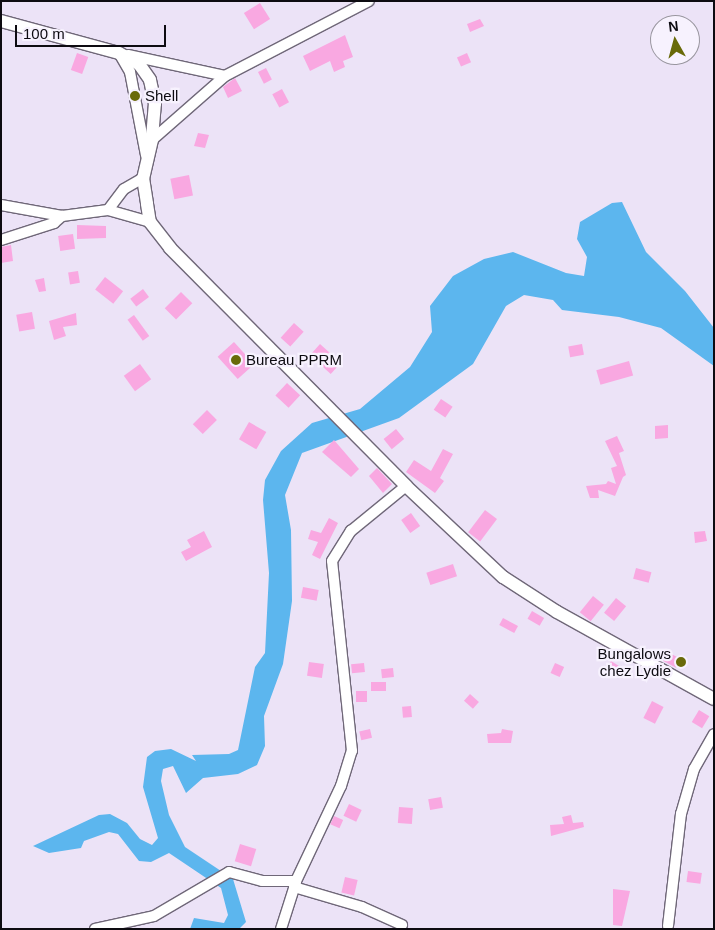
<!DOCTYPE html>
<style>
body{margin:0}
#map{position:relative;width:715px;height:930px;overflow:hidden;background:#ece3f7;font-family:Arial,sans-serif}
div>[style]{position:absolute}
[style*='--x']{left:calc(var(--x)*1px);top:calc(var(--y)*1px);width:calc(var(--w)*1px);rotate:calc(var(--a)*1deg)}
.water>*{inset:0;background:#5cb6ee}
.building>*{inset:0;background:#f9a8e1;transform-origin:0 0}
.roads{filter:drop-shadow(1px 0 #6f6778) drop-shadow(-1px 0 #6f6778) drop-shadow(0 1px #6f6778) drop-shadow(0 -1px #6f6778)}
.minor>*{height:10px;margin:-5px;padding:0 5px;transform-origin:5px;border-radius:5px;background:#fff}
.major>*{height:12px;margin:-6px;padding:0 6px;transform-origin:6px;border-radius:6px;background:#fff}
.dots>*{width:14px;height:14px;translate:-50% -50%;box-sizing:border-box;border:2px solid #f7f2fe;border-radius:50%}
span{translate:-50% -50%;white-space:nowrap;text-align:center;line-height:1.15;-webkit-text-stroke:4.5px #f7f2fe;paint-order:stroke}
.poi-label{font-size:15px;color:#0d0b11}
.left{translate:0 -50%;text-align:left}
.right{translate:-100% -50%;text-align:right}
.frame{position:absolute;inset:0;border:2px solid #0d0b11;pointer-events:none}
.north{position:absolute;left:650px;top:15px;width:50px;height:50px;box-sizing:border-box;background:#f7f2fe;border:1px solid #99969f;border-radius:50%;rotate:353deg;font-size:14px;font-weight:700;line-height:20px;text-align:center;color:#0d0b11}
.north::after{content:'';display:block;margin:auto;width:18px;height:22px;background:#696a09;clip-path:polygon(50% 0,100% 100%,50% 72%,0 100%)}
.scale{position:absolute;left:15px;top:25px;width:151px;height:22px;box-sizing:border-box;border:2px solid #0d0b11;border-top:0;padding-left:6px;font-size:15px;line-height:18px;white-space:nowrap;color:#0d0b11;-webkit-text-stroke:4px #f7f2fe;paint-order:stroke}
</style>
<div id="map">
<div class="water">
<i style="clip-path:polygon(622px 202px,646px 252px,685px 291px,714px 328px,714px 366px,661px 328px,619px 317px,562px 310px,553px 300px,524px 295px,506px 306px,473px 364px,399px 418px,302px 453px,285px 495px,291px 530px,292px 601px,283px 664px,264px 716px,265px 746px,257px 765px,238px 774px,203px 778px,186px 793px,173px 766px,163px 769px,161px 781px,169px 815px,185px 847px,233px 879px,246px 922px,239px 929px,190px 929px,194px 918px,224px 923px,228px 915px,221px 888px,169px 853px,151px 862px,139px 861px,118px 834px,109px 832px,84px 841px,81px 848px,49px 853px,33px 846px,99px 815px,110px 814px,127px 823px,140px 839px,152px 845px,158px 838px,143px 787px,147px 757px,155px 751px,171px 749px,196px 761px,192px 755px,229px 754px,238px 750px,255px 667px,265px 653px,269px 573px,263px 500px,265px 480px,281px 451px,312px 423px,360px 409px,410px 367px,432px 332px,430px 306px,453px 276px,484px 259px,513px 252px,566px 273px,584px 276px,587px 257px,577px 239px,580px 222px,612px 203px)"></i>
</div>
<div class="building">
<i style="left:260px;top:3px;width:19px;height:19px;rotate:58deg"></i>
<i style="clip-path:polygon(480px 19px,484px 26px,470px 32px,467px 24px)"></i>
<i style="clip-path:polygon(345px 35px,353px 57px,343px 61px,345px 67px,334px 72px,330px 61px,310px 71px,303px 56px)"></i>
<i style="left:77px;top:53px;width:12px;height:18px;rotate:20deg"></i>
<i style="left:467px;top:53px;width:10px;height:11px;rotate:66deg"></i>
<i style="left:266px;top:68px;width:13px;height:9px;rotate:63deg"></i>
<i style="clip-path:polygon(235px 78px,242px 91px,228px 98px,223px 87px)"></i>
<i style="left:282px;top:89px;width:15px;height:11px;rotate:62deg"></i>
<i style="clip-path:polygon(198px 133px,209px 135px,205px 148px,194px 146px)"></i>
<i style="left:189px;top:175px;width:21px;height:19px;rotate:79deg"></i>
<i style="clip-path:polygon(77px 225px,106px 226px,106px 238px,77px 239px)"></i>
<i style="left:73px;top:234px;width:15px;height:15px;rotate:82deg"></i>
<i style="clip-path:polygon(11px 245px,13px 261px,1px 263px,1px 247px)"></i>
<i style="left:78px;top:271px;width:12px;height:10px;rotate:81deg"></i>
<i style="left:105px;top:277px;width:23px;height:16px;rotate:38deg"></i>
<i style="clip-path:polygon(44px 278px,46px 291px,39px 292px,35px 280px)"></i>
<i style="left:143px;top:289px;width:10px;height:16px;rotate:53deg"></i>
<i style="left:181px;top:292px;width:16px;height:23px;rotate:45deg"></i>
<i style="left:32px;top:312px;width:17px;height:16px;rotate:80deg"></i>
<i style="clip-path:polygon(76px 313px,77px 325px,63px 327px,66px 336px,54px 340px,49px 321px)"></i>
<i style="left:134px;top:315px;width:26px;height:8px;rotate:54deg"></i>
<i style="left:294px;top:323px;width:13px;height:20px;rotate:42deg"></i>
<i style="left:234px;top:342px;width:30px;height:22px;rotate:48deg"></i>
<i style="left:320px;top:344px;width:28px;height:15px;rotate:42deg"></i>
<i style="left:582px;top:344px;width:11px;height:14px;rotate:80deg"></i>
<i style="left:629px;top:361px;width:15px;height:34px;rotate:74deg"></i>
<i style="left:140px;top:364px;width:19px;height:20px;rotate:54deg"></i>
<i style="left:287px;top:383px;width:18px;height:17px;rotate:43deg"></i>
<i style="left:441px;top:399px;width:14px;height:13px;rotate:34deg"></i>
<i style="left:207px;top:410px;width:14px;height:20px;rotate:45deg"></i>
<i style="left:249px;top:422px;width:20px;height:20px;rotate:30deg"></i>
<i style="clip-path:polygon(668px 425px,668px 438px,655px 439px,655px 426px)"></i>
<i style="left:396px;top:429px;width:13px;height:16px;rotate:51deg"></i>
<i style="clip-path:polygon(617px 436px,624px 451px,619px 453px,626px 475px,623px 477px,615px 496px,598px 490px,599px 498px,590px 498px,586px 486px,606px 484px,608px 481px,616px 484px,611px 468px,617px 466px,605px 441px)"></i>
<i style="clip-path:polygon(334px 440px,359px 469px,351px 477px,322px 452px)"></i>
<i style="clip-path:polygon(443px 449px,453px 454px,440px 478px,444px 481px,435px 493px,406px 472px,414px 460px,431px 471px)"></i>
<i style="clip-path:polygon(377px 468px,392px 484px,383px 493px,369px 476px)"></i>
<i style="left:485px;top:510px;width:15px;height:28px;rotate:37deg"></i>
<i style="left:411px;top:513px;width:16px;height:12px;rotate:55deg"></i>
<i style="clip-path:polygon(329px 518px,338px 523px,320px 559px,312px 555px,318px 542px,308px 539px,311px 530px,321px 533px)"></i>
<i style="clip-path:polygon(204px 531px,212px 547px,186px 561px,181px 552px,191px 547px,187px 540px)"></i>
<i style="clip-path:polygon(705px 531px,707px 541px,695px 543px,694px 532px)"></i>
<i style="left:453px;top:564px;width:13px;height:28px;rotate:72deg"></i>
<i style="left:636px;top:568px;width:16px;height:11px;rotate:15deg"></i>
<i style="left:303px;top:587px;width:16px;height:11px;rotate:11deg"></i>
<i style="left:593px;top:596px;width:14px;height:21px;rotate:39deg"></i>
<i style="left:616px;top:598px;width:13px;height:19px;rotate:39deg"></i>
<i style="left:532px;top:611px;width:14px;height:9px;rotate:30deg"></i>
<i style="left:503px;top:618px;width:17px;height:8px;rotate:28deg"></i>
<i style="left:664px;top:650px;width:19px;height:10px;rotate:28deg"></i>
<i style="left:611px;top:661px;width:9px;height:12px;rotate:32deg"></i>
<i style="left:309px;top:662px;width:15px;height:14px;rotate:8deg"></i>
<i style="left:364px;top:663px;width:9px;height:13px;rotate:84deg"></i>
<i style="left:555px;top:663px;width:10px;height:11px;rotate:24deg"></i>
<i style="left:393px;top:668px;width:9px;height:12px;rotate:84deg"></i>
<i style="left:386px;top:682px;width:9px;height:15px;rotate:90deg"></i>
<i style="left:367px;top:691px;width:11px;height:11px;rotate:90deg"></i>
<i style="left:470px;top:694px;width:12px;height:9px;rotate:42deg"></i>
<i style="left:652px;top:701px;width:13px;height:19px;rotate:27deg"></i>
<i style="left:411px;top:706px;width:11px;height:9px;rotate:85deg"></i>
<i style="left:699px;top:710px;width:12px;height:14px;rotate:31deg"></i>
<i style="left:370px;top:729px;width:9px;height:11px;rotate:77deg"></i>
<i style="clip-path:polygon(502px 729px,513px 731px,511px 743px,488px 743px,487px 734px,501px 733px)"></i>
<i style="left:441px;top:797px;width:11px;height:13px;rotate:80deg"></i>
<i style="left:349px;top:804px;width:14px;height:13px;rotate:25deg"></i>
<i style="left:399px;top:807px;width:14px;height:16px;rotate:4deg"></i>
<i style="clip-path:polygon(571px 815px,573px 823px,583px 822px,584px 827px,551px 836px,550px 825px,564px 824px,562px 817px)"></i>
<i style="left:334px;top:816px;width:10px;height:9px;rotate:24deg"></i>
<i style="left:240px;top:844px;width:17px;height:18px;rotate:17deg"></i>
<i style="left:688px;top:871px;width:14px;height:11px;rotate:8deg"></i>
<i style="left:345px;top:877px;width:13px;height:16px;rotate:13deg"></i>
<i style="clip-path:polygon(613px 889px,630px 891px,622px 926px,613px 925px)"></i>
</div>
<div class="roads">
<div class="minor">
<i style="--x:119;--y:53;--w:22;--a:60"></i>
<i style="--x:130;--y:72;--w:85;--a:79.1"></i>
<i style="--x:128;--y:55;--w:99;--a:12.2"></i>
<i style="--x:152;--y:140;--w:97;--a:-41.2"></i>
<i style="--x:225;--y:76;--w:162;--a:-27.5"></i>
<i style="--x:1;--y:205;--w:62;--a:10.2"></i>
<i style="--x:108;--y:210;--w:26;--a:-53"></i>
<i style="--x:124;--y:189;--w:22;--a:-30"></i>
<i style="--x:1;--y:240;--w:56;--a:-17.8"></i>
<i style="--x:54;--y:223;--w:11;--a:-41"></i>
<i style="--x:62;--y:216;--w:46;--a:-7.4"></i>
<i style="--x:108;--y:210;--w:44;--a:15.9"></i>
<i style="--x:294;--y:887;--w:71;--a:16.4"></i>
<i style="--x:362;--y:907;--w:44;--a:24.2"></i>
<i style="--x:668;--y:926;--w:113;--a:-83.4"></i>
<i style="--x:681;--y:814;--w:47;--a:-73.9"></i>
<i style="--x:694;--y:769;--w:40;--a:-60.3"></i>
<i style="--x:95;--y:929;--w:60;--a:-12.4"></i>
<i style="--x:154;--y:916;--w:87;--a:-30.4"></i>
<i style="--x:229;--y:872;--w:34;--a:15"></i>
<i style="--x:262;--y:881;--w:34;--a:0"></i>
<i style="--x:296;--y:881;--w:105;--a:-64.7"></i>
<i style="--x:341;--y:786;--w:37;--a:-73"></i>
<i style="--x:352;--y:751;--w:191;--a:-96"></i>
<i style="--x:332;--y:561;--w:36;--a:-58"></i>
<i style="--x:351;--y:531;--w:71;--a:-39.3"></i>
<i style="--x:281;--y:929;--w:49;--a:-72.3"></i>
</div>
<div class="major">
<i style="--x:1;--y:21;--w:122;--a:15.2"></i>
<i style="--x:119;--y:53;--w:23;--a:29"></i>
<i style="--x:139;--y:64;--w:19;--a:55"></i>
<i style="--x:150;--y:80;--w:24;--a:78"></i>
<i style="--x:155;--y:103;--w:37;--a:95"></i>
<i style="--x:152;--y:140;--w:39;--a:103"></i>
<i style="--x:143;--y:178;--w:26;--a:81"></i>
<i style="--x:147;--y:204;--w:18;--a:81"></i>
<i style="--x:150;--y:222;--w:33;--a:52"></i>
<i style="--x:170;--y:248;--w:335;--a:45.2"></i>
<i style="--x:406;--y:486;--w:133;--a:43.2"></i>
<i style="--x:503;--y:577;--w:64;--a:32.9"></i>
<i style="--x:557;--y:612;--w:179;--a:29"></i>
</div>
</div>
<div class="dots">
<i style="left:135px;top:96px;background:#696a09"></i>
<i style="left:236px;top:360px;background:#696a09"></i>
<i style="left:681px;top:662px;background:#696a09"></i>
</div>
<div class="poi-label">
<span class="left" style="left:145px;top:96px">Shell</span>
<span class="left" style="left:246px;top:360px">Bureau PPRM</span>
<span class="right" style="left:671px;top:662px">Bungalows<br>chez Lydie</span>
</div>
<div class="frame"></div>
<div class="north">N</div>
<div class="scale">100 m</div>
</div>
